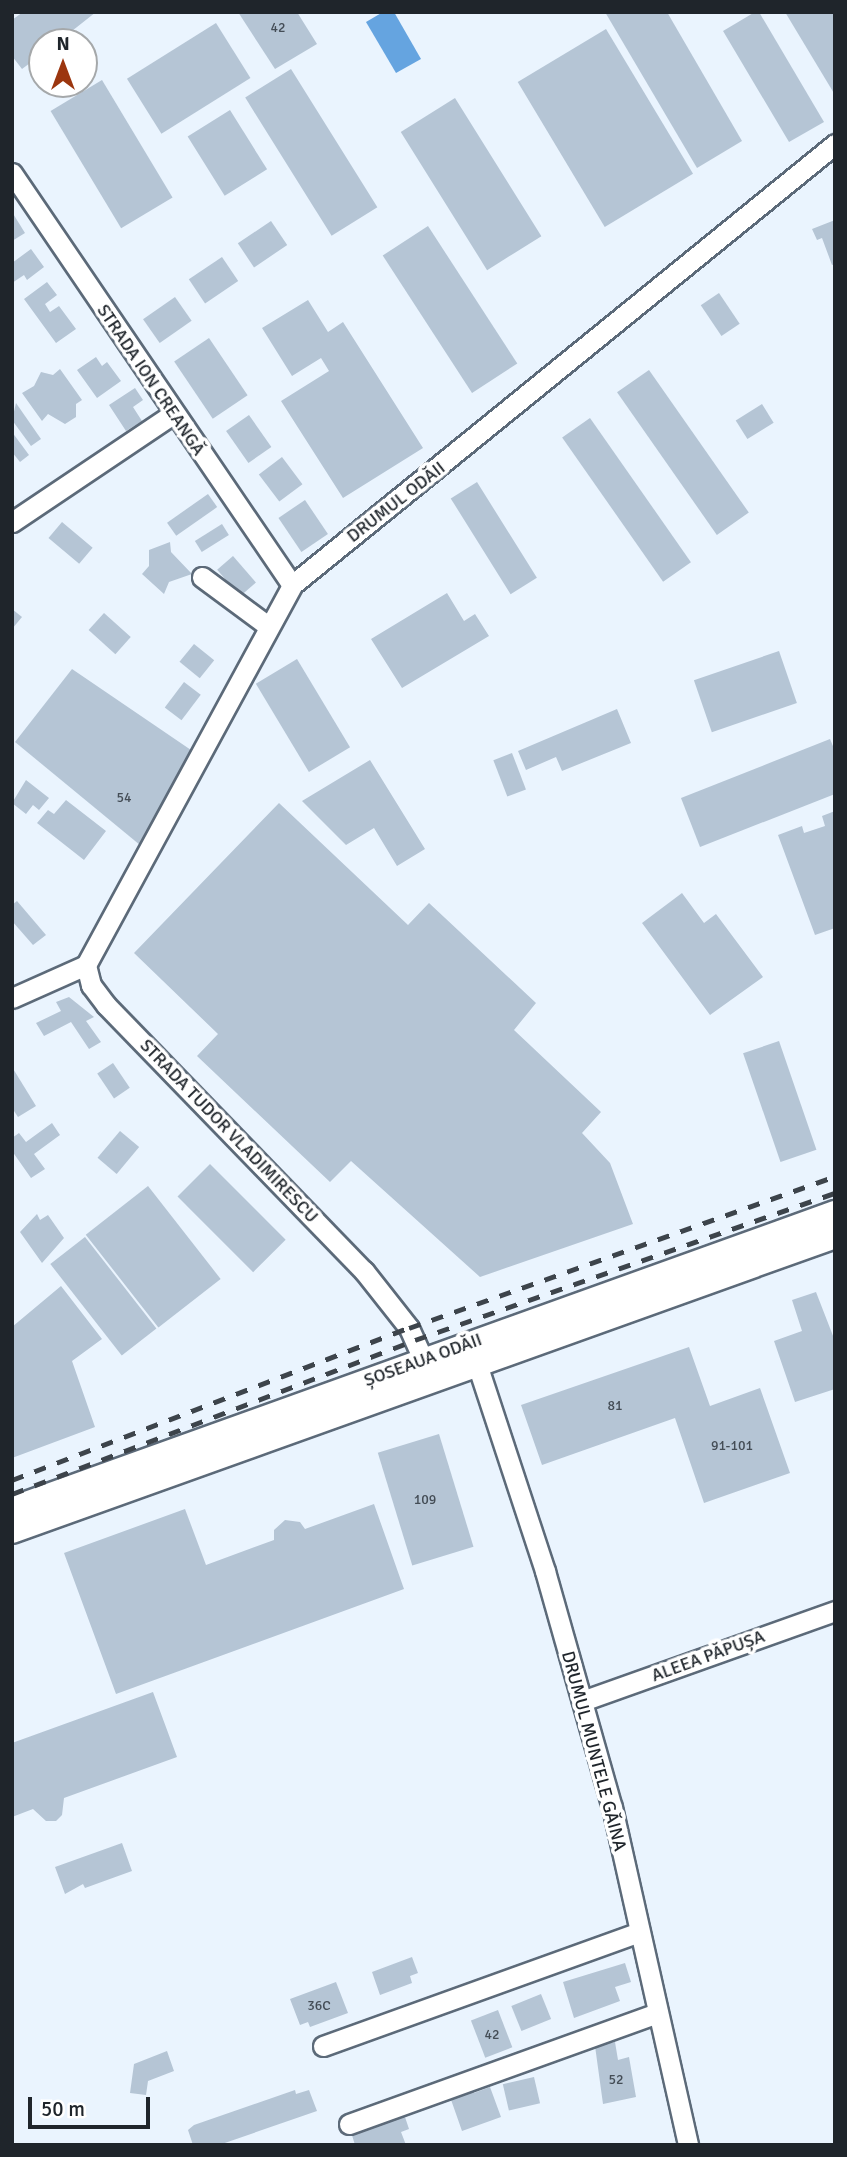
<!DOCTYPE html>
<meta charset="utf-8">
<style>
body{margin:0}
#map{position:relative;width:847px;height:2157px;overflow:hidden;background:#eaf4fe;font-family:Signika,sans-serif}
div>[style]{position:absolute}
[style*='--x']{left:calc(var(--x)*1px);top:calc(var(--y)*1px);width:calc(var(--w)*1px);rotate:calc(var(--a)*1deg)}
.water>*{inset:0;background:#65a4e0}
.building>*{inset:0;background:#b5c5d5;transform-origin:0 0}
.roads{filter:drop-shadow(2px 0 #5c6a79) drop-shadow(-2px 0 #5c6a79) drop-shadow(0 2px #5c6a79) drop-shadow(0 -2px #5c6a79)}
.minor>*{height:19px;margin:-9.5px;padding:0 9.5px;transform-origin:9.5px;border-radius:9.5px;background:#fff}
.major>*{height:24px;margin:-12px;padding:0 12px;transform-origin:12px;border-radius:12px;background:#fff}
.rail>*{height:5px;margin-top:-2.5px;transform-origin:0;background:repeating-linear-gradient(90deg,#3d444b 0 12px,transparent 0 24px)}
span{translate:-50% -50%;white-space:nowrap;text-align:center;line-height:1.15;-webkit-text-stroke:7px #fff;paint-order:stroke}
.number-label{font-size:14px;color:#444d56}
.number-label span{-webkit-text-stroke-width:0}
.street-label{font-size:18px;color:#1f252b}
.frame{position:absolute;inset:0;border:14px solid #1f252b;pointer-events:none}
.north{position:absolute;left:28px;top:28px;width:70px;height:70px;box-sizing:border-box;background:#fff;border:2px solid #a5a8aa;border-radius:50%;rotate:0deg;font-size:19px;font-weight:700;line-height:28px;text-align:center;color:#1f252b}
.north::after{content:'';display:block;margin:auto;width:24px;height:32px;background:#9c360f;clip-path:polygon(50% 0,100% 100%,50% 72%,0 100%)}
.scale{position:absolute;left:28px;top:2097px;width:122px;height:32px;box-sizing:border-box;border:4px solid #1f252b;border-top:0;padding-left:9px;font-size:21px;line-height:24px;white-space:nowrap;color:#1f252b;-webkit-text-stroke:5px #fff;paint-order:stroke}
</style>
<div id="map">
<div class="water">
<i style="clip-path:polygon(383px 12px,394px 12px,421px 59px,396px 73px,366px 22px)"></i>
</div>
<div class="building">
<i style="clip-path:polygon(23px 12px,96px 12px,58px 42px,42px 42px,42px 54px,22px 69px,12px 56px,12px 20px)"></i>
<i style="clip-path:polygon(238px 12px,297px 12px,317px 44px,275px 69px)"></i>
<i style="clip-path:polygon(605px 12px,667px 12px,742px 141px,697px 168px)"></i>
<i style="clip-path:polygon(755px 12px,759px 12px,824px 122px,789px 142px,723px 31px)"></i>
<i style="clip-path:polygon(785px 12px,832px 12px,835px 16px,835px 95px)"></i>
<i style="left:216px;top:23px;width:65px;height:105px;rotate:58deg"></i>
<i style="left:606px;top:29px;width:169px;height:103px;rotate:59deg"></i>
<i style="left:291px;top:69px;width:163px;height:54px;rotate:58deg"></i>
<i style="left:102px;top:80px;width:137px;height:60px;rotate:59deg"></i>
<i style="left:455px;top:98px;width:163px;height:64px;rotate:58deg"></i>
<i style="left:230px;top:110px;width:70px;height:50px;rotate:58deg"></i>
<i style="clip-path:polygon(12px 212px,25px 233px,12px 241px)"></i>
<i style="clip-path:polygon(835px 220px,835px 264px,832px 265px,822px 238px,817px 240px,812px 229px)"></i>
<i style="left:271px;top:221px;width:29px;height:40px;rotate:56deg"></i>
<i style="left:428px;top:226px;width:164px;height:54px;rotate:57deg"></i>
<i style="clip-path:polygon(31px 249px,44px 267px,27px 280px,24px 275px,12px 283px,12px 263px)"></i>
<i style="left:222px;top:257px;width:29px;height:40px;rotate:56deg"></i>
<i style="clip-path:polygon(47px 282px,57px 295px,45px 304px,50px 312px,59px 306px,76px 329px,56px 343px,24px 299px)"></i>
<i style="left:719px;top:293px;width:37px;height:22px;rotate:56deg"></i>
<i style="left:175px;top:297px;width:29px;height:39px;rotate:55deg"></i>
<i style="clip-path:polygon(308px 300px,328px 332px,343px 322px,423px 448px,343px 498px,281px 401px,329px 371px,321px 358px,292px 376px,262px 328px)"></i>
<i style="left:209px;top:338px;width:69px;height:42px;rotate:56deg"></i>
<i style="clip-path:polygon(96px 357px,102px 366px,107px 362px,121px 381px,97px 398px,77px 370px)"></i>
<i style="clip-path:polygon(60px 369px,82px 400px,76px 404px,76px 417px,65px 424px,48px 414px,42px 421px,22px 393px,34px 386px,41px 372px,53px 375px)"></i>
<i style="left:649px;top:370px;width:174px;height:39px;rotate:55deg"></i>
<i style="clip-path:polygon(135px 388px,143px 400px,133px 407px,142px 421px,126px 431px,109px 405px)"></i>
<i style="clip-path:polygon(16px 403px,41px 439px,31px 446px,12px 420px)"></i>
<i style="left:762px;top:404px;width:22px;height:31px;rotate:58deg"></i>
<i style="left:249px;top:415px;width:39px;height:28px;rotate:55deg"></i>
<i style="left:590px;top:418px;width:176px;height:34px;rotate:55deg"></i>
<i style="clip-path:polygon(12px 432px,29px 455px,20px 462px,12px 452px)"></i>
<i style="left:282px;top:457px;width:34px;height:29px;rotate:53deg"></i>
<i style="left:477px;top:482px;width:113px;height:31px;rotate:58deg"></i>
<i style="left:208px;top:494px;width:16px;height:50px;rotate:55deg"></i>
<i style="left:305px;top:500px;width:41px;height:32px;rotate:56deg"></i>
<i style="left:62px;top:522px;width:40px;height:21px;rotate:40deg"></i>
<i style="left:222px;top:524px;width:13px;height:32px;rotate:58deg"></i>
<i style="clip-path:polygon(170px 542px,171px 552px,192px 574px,169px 582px,164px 594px,142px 574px,149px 566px,149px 550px)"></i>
<i style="left:233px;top:556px;width:35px;height:21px;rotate:49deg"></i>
<i style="clip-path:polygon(447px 593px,464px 621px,475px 614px,489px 636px,402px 688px,371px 639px)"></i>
<i style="clip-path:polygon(12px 609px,22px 617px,12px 629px)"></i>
<i style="left:104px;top:613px;width:36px;height:23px;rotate:42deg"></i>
<i style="left:194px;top:644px;width:26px;height:23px;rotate:39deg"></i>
<i style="left:779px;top:651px;width:55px;height:90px;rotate:71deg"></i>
<i style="left:297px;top:659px;width:103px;height:48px;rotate:59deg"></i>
<i style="clip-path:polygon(72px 669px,191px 750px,140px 845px,15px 742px)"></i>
<i style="left:184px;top:682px;width:21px;height:32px;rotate:37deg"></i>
<i style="clip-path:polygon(617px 709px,631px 743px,562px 771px,556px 757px,526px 770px,518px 751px)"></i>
<i style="clip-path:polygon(830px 739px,835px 751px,835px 794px,700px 847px,681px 798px)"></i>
<i style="left:512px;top:753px;width:39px;height:20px;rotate:69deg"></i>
<i style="clip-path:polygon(370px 760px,425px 849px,397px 866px,374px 828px,346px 845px,302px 801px)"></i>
<i style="clip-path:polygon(26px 780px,49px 798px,39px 810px,33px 805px,26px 814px,12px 803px)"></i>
<i style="clip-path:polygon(66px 800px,106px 831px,84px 860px,37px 823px,48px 810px,54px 814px)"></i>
<i style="clip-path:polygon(279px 803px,408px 925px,429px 903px,536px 1003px,514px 1030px,601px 1112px,582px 1133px,610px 1163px,633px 1224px,480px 1277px,351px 1161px,330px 1182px,197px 1056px,218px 1034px,134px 953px)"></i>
<i style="clip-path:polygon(835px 811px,835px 928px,815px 935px,778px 835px,802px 826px,804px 833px,825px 826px,822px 816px)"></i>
<i style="clip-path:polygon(682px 893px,704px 923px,716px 914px,763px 977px,710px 1015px,642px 923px)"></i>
<i style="clip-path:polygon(17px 901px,46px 935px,33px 945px,12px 921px,12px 905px)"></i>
<i style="clip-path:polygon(69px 997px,94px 1017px,86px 1021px,101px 1042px,89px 1049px,71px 1022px,44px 1036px,36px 1023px,61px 1011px,56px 1002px)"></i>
<i style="left:779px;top:1041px;width:115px;height:38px;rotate:71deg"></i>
<i style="left:113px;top:1063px;width:30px;height:19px;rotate:56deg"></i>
<i style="clip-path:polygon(12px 1067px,36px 1106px,18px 1117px,12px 1108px)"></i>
<i style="clip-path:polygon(52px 1123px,60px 1135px,34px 1154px,45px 1169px,31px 1178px,12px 1151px,12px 1138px,19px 1133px,26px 1142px)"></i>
<i style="left:120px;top:1131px;width:25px;height:35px;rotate:40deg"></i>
<i style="left:210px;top:1164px;width:107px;height:46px;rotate:45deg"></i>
<i style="left:148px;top:1186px;width:118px;height:79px;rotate:52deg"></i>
<i style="clip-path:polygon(37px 1214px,40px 1220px,48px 1215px,64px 1238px,42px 1263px,20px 1232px)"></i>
<i style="left:85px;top:1237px;width:116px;height:44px;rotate:52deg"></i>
<i style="clip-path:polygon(61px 1286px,102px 1339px,72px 1361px,95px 1427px,12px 1458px,12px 1327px)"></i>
<i style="clip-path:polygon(816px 1292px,835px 1341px,835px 1389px,795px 1402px,774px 1341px,802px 1331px,792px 1300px)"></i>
<i style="clip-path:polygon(689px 1347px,710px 1406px,760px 1388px,790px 1473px,704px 1503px,675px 1418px,542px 1465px,521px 1405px)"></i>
<i style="left:439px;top:1434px;width:118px;height:64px;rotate:73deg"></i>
<i style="clip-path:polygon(374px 1504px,404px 1589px,116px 1694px,64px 1553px,185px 1509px,206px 1565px,274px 1540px,274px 1530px,285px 1520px,300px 1522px,305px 1529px)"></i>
<i style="clip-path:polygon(153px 1692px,177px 1757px,64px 1798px,62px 1815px,56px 1821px,46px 1821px,33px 1809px,12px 1817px,12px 1743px)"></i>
<i style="clip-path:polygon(122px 1843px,132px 1871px,85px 1888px,83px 1884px,65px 1894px,55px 1867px)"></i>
<i style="clip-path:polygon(412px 1957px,418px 1973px,410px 1976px,412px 1983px,380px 1995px,372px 1972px)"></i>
<i style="clip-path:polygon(625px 1963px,631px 1982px,615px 1987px,620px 2001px,574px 2018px,563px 1982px)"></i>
<i style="clip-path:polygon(336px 1982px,348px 2013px,310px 2027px,308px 2022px,300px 2025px,290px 1999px)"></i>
<i style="left:541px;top:1994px;width:27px;height:32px;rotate:68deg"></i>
<i style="left:498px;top:2010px;width:40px;height:29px;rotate:69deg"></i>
<i style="clip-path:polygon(615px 2042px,618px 2060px,629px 2057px,636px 2097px,603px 2104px,595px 2046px)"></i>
<i style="clip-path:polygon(167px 2051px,174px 2071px,148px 2081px,146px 2095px,130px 2093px,134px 2064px)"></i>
<i style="left:534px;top:2077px;width:27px;height:32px;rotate:77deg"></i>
<i style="clip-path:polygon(471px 2086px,474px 2093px,490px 2087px,501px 2117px,462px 2131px,449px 2094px)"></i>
<i style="clip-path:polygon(295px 2090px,296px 2094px,309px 2090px,317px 2111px,219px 2145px,193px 2145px,188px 2130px,194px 2125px)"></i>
<i style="clip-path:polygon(403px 2111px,409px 2129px,401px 2132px,406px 2145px,355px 2145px,351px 2132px)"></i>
</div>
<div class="roads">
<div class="minor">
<i style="--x:12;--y:173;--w:498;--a:55.8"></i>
<i style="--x:12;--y:522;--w:194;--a:-33.9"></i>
<i style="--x:202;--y:577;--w:82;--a:36.6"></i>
<i style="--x:86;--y:965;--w:432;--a:-61.5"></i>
<i style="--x:292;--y:585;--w:700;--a:-39.08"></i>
<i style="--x:86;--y:965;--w:21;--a:76"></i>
<i style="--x:91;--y:985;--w:25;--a:53"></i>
<i style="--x:106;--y:1005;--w:371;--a:45.9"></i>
<i style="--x:364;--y:1271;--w:73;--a:51.7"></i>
<i style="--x:409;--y:1328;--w:35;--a:66"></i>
<i style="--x:12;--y:998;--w:81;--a:-24"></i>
<i style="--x:477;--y:1364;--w:218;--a:71.8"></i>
<i style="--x:545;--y:1571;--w:245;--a:74.2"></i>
<i style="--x:612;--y:1807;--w:346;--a:77.3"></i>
<i style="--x:582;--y:1701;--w:269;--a:-19.6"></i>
<i style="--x:323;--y:2046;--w:336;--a:-19.8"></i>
<i style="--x:349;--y:2124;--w:327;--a:-19.8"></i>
</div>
<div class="major">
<i style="--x:12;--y:1509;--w:875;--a:-19.78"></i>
<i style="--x:12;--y:1531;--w:874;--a:-19.72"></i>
</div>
</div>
<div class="rail">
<i style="--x:12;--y:1480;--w:425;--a:-21"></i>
<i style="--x:409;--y:1328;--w:452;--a:-19.6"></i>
<i style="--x:12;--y:1494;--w:431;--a:-20.9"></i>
<i style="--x:415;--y:1340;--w:445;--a:-19.3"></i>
</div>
<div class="number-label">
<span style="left:278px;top:28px">42</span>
<span style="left:124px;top:798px">54</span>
<span style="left:615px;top:1406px">81</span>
<span style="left:732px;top:1446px">91-101</span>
<span style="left:425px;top:1500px">109</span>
<span style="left:319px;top:2006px">36C</span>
<span style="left:492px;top:2035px">42</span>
<span style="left:616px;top:2080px">52</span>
</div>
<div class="street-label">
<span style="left:151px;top:380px;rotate:56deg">STRADA ION CREANGĂ</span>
<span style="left:396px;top:502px;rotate:-38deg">DRUMUL ODĂII</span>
<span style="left:229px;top:1131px;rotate:46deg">STRADA TUDOR VLADIMIRESCU</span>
<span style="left:423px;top:1360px;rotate:-20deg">ȘOSEAUA ODĂII</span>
<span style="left:708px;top:1656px;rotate:-20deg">ALEEA PĂPUȘA</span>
<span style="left:594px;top:1751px;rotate:75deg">DRUMUL MUNTELE GĂINA</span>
</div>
<div class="frame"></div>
<div class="north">N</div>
<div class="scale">50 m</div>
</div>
